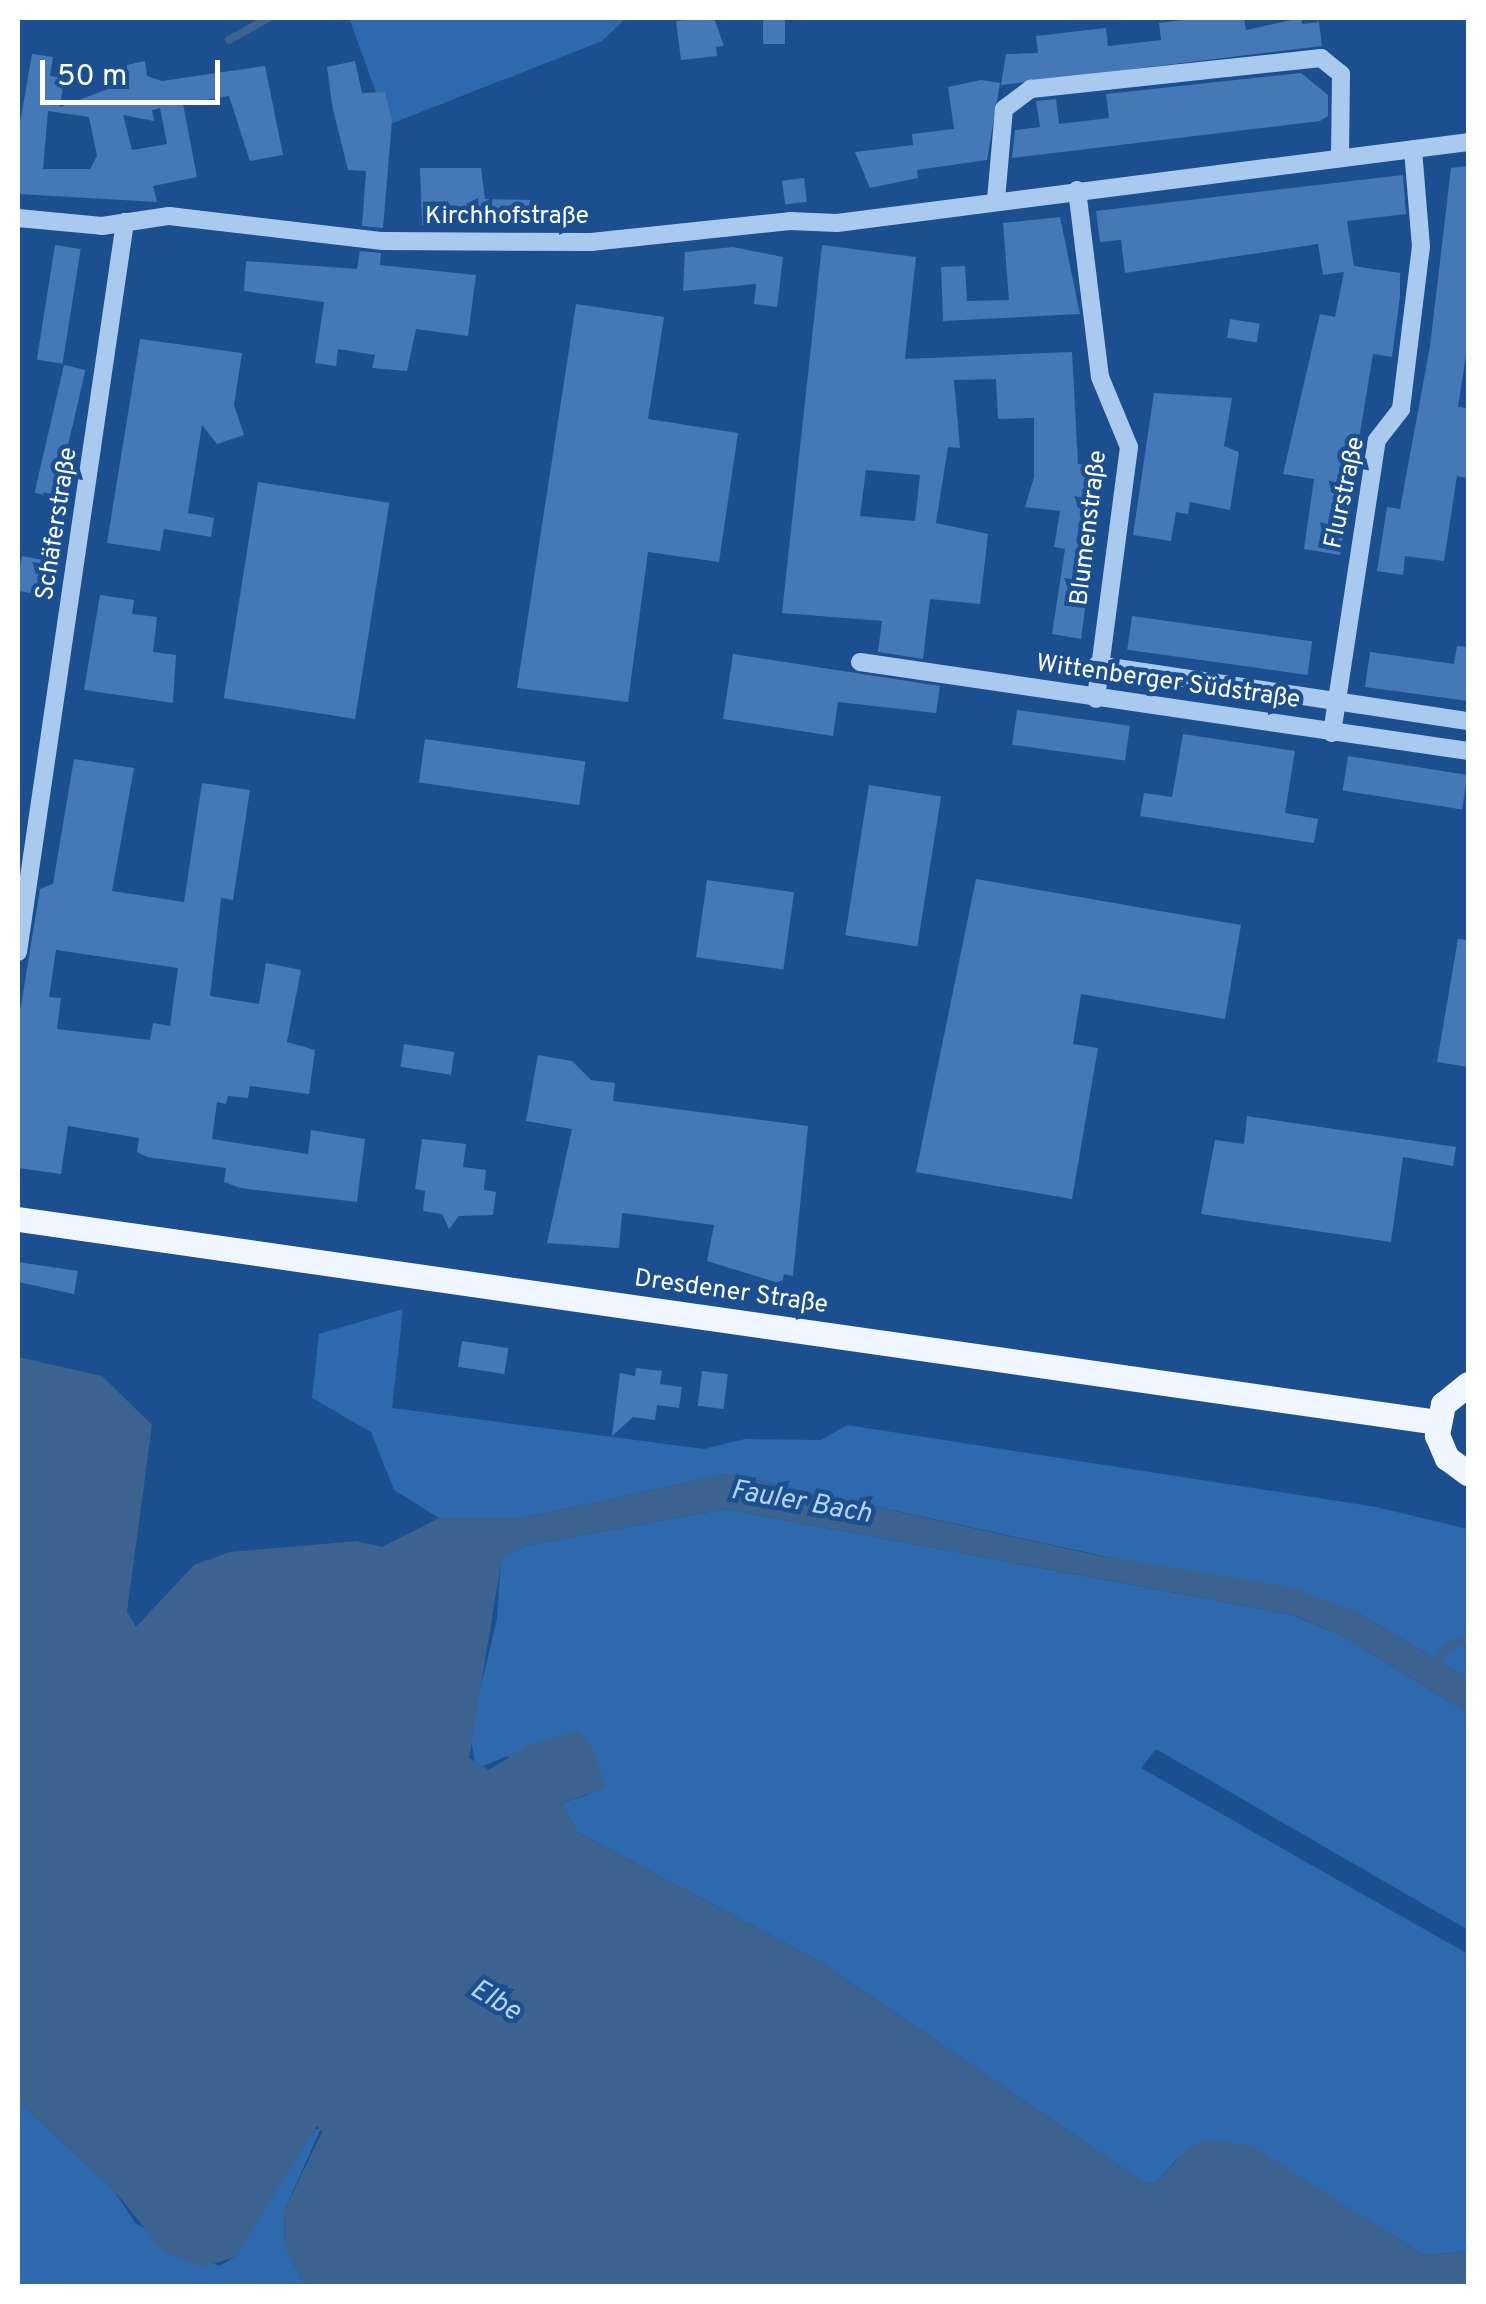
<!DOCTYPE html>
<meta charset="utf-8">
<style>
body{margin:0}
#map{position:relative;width:1486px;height:2304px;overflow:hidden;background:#1b4f8f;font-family:Overpass,sans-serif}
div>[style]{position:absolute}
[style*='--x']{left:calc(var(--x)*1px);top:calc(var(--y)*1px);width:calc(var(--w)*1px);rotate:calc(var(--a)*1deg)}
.green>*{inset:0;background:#2e69ad}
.water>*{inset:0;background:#3c6290}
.stream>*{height:8px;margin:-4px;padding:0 4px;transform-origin:4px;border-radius:4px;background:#3c6290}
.building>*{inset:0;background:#4478b7;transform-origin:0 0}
.minor>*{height:18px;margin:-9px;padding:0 9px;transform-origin:9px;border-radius:9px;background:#a9c9ee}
.major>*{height:25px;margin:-12.5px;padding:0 12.5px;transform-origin:12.5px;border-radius:12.5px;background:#f0f6ff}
span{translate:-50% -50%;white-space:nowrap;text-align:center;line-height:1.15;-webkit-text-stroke:9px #1b4f8f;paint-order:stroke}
.street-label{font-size:25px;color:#fff}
.water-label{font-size:28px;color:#b5d3f5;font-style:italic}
.frame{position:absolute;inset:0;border:20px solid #fff;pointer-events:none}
.scale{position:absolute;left:40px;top:60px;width:180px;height:45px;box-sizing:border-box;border:5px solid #fff;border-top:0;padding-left:12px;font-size:30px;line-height:35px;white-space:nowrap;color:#fff;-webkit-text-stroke:8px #1b4f8f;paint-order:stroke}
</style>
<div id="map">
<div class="green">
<i style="clip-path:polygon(349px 18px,626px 18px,602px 41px,388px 125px)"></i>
<i style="clip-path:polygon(403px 1309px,392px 1408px,704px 1449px,745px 1439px,821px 1440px,847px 1425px,1376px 1507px,1468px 1529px,1468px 1678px,1355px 1611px,727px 1474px,523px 1518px,439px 1518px,394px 1490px,371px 1432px,312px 1398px,319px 1334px)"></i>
<i style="clip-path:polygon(725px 1509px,1289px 1614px,1341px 1635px,1468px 1713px,1468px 1930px,1156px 1749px,1141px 1768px,1468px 1954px,1468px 2252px,1424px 2255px,1362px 2216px,1177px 2159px,1157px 2182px,1143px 2182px,821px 1962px,577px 1832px,562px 1803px,590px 1794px,507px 1756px,476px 1769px,470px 1732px,497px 1619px,501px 1557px,528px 1545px)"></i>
<i style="clip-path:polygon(18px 2101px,112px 2188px,136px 2224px,219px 2266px,235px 2257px,307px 2132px,321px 2128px,284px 2211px,285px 2245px,305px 2286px,18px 2286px)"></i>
</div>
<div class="water">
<i style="clip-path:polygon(18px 1357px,102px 1376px,152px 1425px,127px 1612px,136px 1627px,194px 1565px,230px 1552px,356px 1541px,382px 1547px,439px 1518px,523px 1518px,727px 1474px,1095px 1555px,1290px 1587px,1355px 1611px,1468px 1678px,1468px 1713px,1341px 1635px,1290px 1614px,725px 1509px,528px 1545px,502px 1557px,469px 1758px,489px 1770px,529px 1745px,579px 1731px,596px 1754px,605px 1788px,562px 1803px,577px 1832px,821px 1962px,1143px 2182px,1157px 2182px,1189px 2147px,1208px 2140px,1252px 2146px,1424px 2255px,1468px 2252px,1468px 2286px,305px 2286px,285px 2245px,284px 2211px,322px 2132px,317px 2126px,235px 2257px,203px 2267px,164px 2252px,112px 2188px,18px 2101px)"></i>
</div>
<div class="stream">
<i style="--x:229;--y:40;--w:45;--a:-29.4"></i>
<i style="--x:1430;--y:1672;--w:29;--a:-56"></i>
<i style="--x:1446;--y:1648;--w:24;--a:-24"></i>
</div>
<div class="building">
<i style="clip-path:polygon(714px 18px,724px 46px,716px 47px,717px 56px,681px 60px,676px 21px)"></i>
<i style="left:763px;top:18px;width:22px;height:26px"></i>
<i style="clip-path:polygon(1199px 18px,1244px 18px,1246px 30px,1301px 18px,1302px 24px,1319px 22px,1322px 46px,1001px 85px,1006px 54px,1038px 53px,1036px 36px,1106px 28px,1108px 46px,1161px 40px,1159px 23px)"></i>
<i style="clip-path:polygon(evenodd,32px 54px,53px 57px,50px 76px,64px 78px,60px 107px,127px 82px,127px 65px,145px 61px,147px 76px,162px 81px,265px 66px,283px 155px,250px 161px,229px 96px,183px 104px,197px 177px,153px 186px,157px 202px,18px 194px,18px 134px,32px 54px,160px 108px,167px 144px,132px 150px,123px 115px,154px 121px,152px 110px,160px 108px,32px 54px,48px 111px,89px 117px,97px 156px,90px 169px,43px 169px,48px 111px)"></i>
<i style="clip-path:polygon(355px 61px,362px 93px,385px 92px,392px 121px,383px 228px,362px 226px,366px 171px,348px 170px,332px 105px,327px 67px)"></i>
<i style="clip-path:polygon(1301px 73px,1328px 95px,1328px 116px,1320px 121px,1012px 158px,1015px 130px,1040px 127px,1036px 101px,1056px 99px,1059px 124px,1109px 118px,1106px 94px)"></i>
<i style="clip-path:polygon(981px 80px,1000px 83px,987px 160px,917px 170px,918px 178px,870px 188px,855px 152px,913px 145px,912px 134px,954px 129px,948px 87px)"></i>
<i style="clip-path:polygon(1468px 166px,1468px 342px,1458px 407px,1468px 408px,1468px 478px,1457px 476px,1444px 561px,1405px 556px,1403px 575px,1377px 571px,1387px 507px,1400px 509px,1430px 346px,1451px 168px)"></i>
<i style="clip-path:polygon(420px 168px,481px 168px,485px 199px,530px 200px,530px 224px,422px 225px)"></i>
<i style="clip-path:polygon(1403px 175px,1406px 214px,1347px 221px,1354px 266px,1400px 273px,1400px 296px,1392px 357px,1373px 354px,1340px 555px,1304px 549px,1314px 479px,1283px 474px,1320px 314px,1335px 317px,1344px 272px,1323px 275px,1318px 244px,1125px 273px,1121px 240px,1100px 242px,1096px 211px)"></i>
<i style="left:804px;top:178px;width:24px;height:22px;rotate:83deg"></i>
<i style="clip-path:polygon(1060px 217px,1080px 314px,943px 321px,941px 267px,965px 266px,967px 301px,1009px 300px,1003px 223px)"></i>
<i style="left:55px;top:245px;width:26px;height:116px;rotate:9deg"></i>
<i style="clip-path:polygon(evenodd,822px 245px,916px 257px,905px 359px,1072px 352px,1078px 464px,1104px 468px,1081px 639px,1052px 634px,1065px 549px,1054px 547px,1060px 511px,1025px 507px,1034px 477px,1034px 418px,998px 419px,996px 379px,954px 380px,960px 448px,948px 447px,936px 523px,988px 534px,980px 604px,930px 599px,923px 659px,878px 652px,882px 621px,782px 613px,822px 245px,866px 470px,920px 475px,915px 521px,860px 516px,866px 470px)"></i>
<i style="clip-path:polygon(733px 247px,783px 257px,777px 307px,754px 304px,756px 284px,683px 291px,685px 252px)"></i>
<i style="clip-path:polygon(360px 251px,381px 253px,380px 265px,476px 275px,468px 336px,416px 329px,407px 371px,372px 368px,375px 355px,338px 349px,336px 366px,315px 363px,324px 302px,244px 291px,246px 261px,357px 269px)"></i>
<i style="clip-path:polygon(576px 304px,664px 317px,648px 419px,738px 433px,719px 562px,648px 552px,628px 702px,517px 688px)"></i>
<i style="left:1230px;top:319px;width:30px;height:19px;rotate:9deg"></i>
<i style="clip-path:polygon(140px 339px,242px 353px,234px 405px,244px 435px,217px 444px,202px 425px,188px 513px,214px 518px,211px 537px,164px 529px,160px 551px,107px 543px)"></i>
<i style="left:64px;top:365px;width:22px;height:131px;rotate:13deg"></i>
<i style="clip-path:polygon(1154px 393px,1232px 398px,1224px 446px,1239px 452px,1230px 510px,1190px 502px,1188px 514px,1176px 512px,1171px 541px,1133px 535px)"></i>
<i style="left:258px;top:482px;width:133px;height:219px;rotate:9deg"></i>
<i style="left:22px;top:556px;width:33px;height:35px;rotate:11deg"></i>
<i style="clip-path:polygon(100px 595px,134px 600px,132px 614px,157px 617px,153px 652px,176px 655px,173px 703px,84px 690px)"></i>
<i style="left:1132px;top:616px;width:182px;height:34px;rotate:8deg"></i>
<i style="clip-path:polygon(1457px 646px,1468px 647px,1468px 701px,1365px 687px,1370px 652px,1454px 664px)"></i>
<i style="clip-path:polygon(733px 654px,940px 686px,936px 713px,838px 702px,833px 736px,723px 719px)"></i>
<i style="left:1017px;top:710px;width:114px;height:35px;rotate:8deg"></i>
<i style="clip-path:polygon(1183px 734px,1295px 751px,1285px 813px,1318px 819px,1314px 843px,1140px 816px,1144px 793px,1172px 797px)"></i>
<i style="left:425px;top:739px;width:162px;height:44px;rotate:8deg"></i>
<i style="left:1348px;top:756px;width:121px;height:35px;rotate:9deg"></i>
<i style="clip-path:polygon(evenodd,74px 759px,134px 768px,112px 891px,184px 902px,202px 783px,250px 790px,233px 900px,221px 898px,210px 996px,259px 1004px,266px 963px,301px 970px,287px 1042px,315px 1050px,309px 1094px,250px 1086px,248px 1098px,228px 1096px,226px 1104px,217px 1102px,212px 1139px,308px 1154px,311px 1130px,365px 1139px,357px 1202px,240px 1188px,224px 1182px,226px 1168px,147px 1157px,137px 1152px,139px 1138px,68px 1126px,61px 1174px,18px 1168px,18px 1024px,40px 889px,53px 884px,74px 759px,56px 950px,178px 968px,170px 1026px,153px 1023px,150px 1040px,57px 1029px,61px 998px,49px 997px,56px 950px)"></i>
<i style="left:869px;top:785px;width:73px;height:152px;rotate:9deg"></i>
<i style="clip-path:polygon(976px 879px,1241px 925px,1225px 1019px,1081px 994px,1073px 1044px,1098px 1048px,1072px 1199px,916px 1172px)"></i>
<i style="left:707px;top:880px;width:88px;height:78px;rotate:8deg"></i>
<i style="clip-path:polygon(1458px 939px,1468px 940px,1468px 1067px,1437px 1062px)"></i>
<i style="left:404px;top:1044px;width:51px;height:23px;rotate:9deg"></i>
<i style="clip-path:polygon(538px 1055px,572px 1061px,591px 1080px,615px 1083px,613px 1101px,808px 1126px,793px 1276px,784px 1274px,782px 1284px,707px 1261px,714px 1225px,622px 1213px,619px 1248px,547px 1243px,572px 1129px,526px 1121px)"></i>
<i style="clip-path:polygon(1247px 1116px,1456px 1147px,1453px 1166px,1403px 1157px,1391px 1242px,1201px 1214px,1215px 1140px,1244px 1144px)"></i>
<i style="clip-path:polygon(422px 1139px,466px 1144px,463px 1167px,486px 1170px,484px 1190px,496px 1192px,493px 1215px,459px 1216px,449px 1229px,442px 1214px,423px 1211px,425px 1191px,415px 1189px)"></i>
<i style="clip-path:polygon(18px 1262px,78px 1271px,74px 1294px,18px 1282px)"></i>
<i style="left:462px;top:1341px;width:47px;height:26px;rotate:9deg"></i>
<i style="clip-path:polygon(636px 1368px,662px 1371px,660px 1384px,682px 1387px,679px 1408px,657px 1405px,655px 1420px,633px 1417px,612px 1436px,620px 1373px,635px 1376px)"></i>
<i style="left:702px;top:1371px;width:26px;height:35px;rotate:7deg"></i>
</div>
<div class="minor">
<i style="--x:1077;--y:190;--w:188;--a:83"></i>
<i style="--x:1100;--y:377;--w:76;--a:67.5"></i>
<i style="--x:1129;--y:447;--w:254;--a:97.5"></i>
<i style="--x:996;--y:200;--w:91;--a:-85"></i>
<i style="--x:1004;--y:109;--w:34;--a:-37"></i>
<i style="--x:1031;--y:89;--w:292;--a:-6.1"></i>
<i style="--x:1321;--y:58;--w:26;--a:39"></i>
<i style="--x:1341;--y:74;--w:84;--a:90.7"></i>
<i style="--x:18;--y:218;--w:84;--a:5.4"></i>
<i style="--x:102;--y:226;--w:68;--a:-8.5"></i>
<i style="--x:169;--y:216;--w:215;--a:6.7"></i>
<i style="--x:383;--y:241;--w:208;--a:0.3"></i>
<i style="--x:591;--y:242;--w:200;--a:-6"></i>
<i style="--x:790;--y:221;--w:47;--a:2.4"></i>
<i style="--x:837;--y:223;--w:636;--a:-7.31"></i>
<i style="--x:860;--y:662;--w:614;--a:8.33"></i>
<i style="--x:1097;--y:665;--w:375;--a:8.6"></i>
<i style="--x:1332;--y:733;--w:296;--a:-81.3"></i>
<i style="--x:1377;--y:440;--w:39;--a:-52"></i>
<i style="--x:1401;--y:409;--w:163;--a:-83"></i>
<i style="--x:1421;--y:247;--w:98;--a:-94.7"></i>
<i style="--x:18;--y:952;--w:738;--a:-81.66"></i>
</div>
<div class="major">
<i style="--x:18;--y:1219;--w:1433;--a:8.14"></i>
<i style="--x:1468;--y:1384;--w:32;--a:141"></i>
<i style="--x:1443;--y:1404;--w:32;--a:101"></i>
<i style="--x:1437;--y:1435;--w:25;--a:67"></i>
<i style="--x:1447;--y:1458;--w:26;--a:36"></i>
</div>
<div class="street-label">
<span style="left:507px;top:217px">Kirchhofstraße</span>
<span style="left:1346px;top:493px;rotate:-78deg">Flurstraße</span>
<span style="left:58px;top:524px;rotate:-81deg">Schäferstraße</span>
<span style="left:1090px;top:528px;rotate:-83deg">Blumenstraße</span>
<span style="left:1168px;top:683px;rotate:8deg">Wittenberger Südstraße</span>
<span style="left:731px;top:1293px;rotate:8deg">Dresdener Straße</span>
</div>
<div class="water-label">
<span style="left:801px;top:1503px;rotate:10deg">Fauler Bach</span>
<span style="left:495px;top:2001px;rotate:31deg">Elbe</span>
</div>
<div class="frame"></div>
<div class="scale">50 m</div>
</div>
